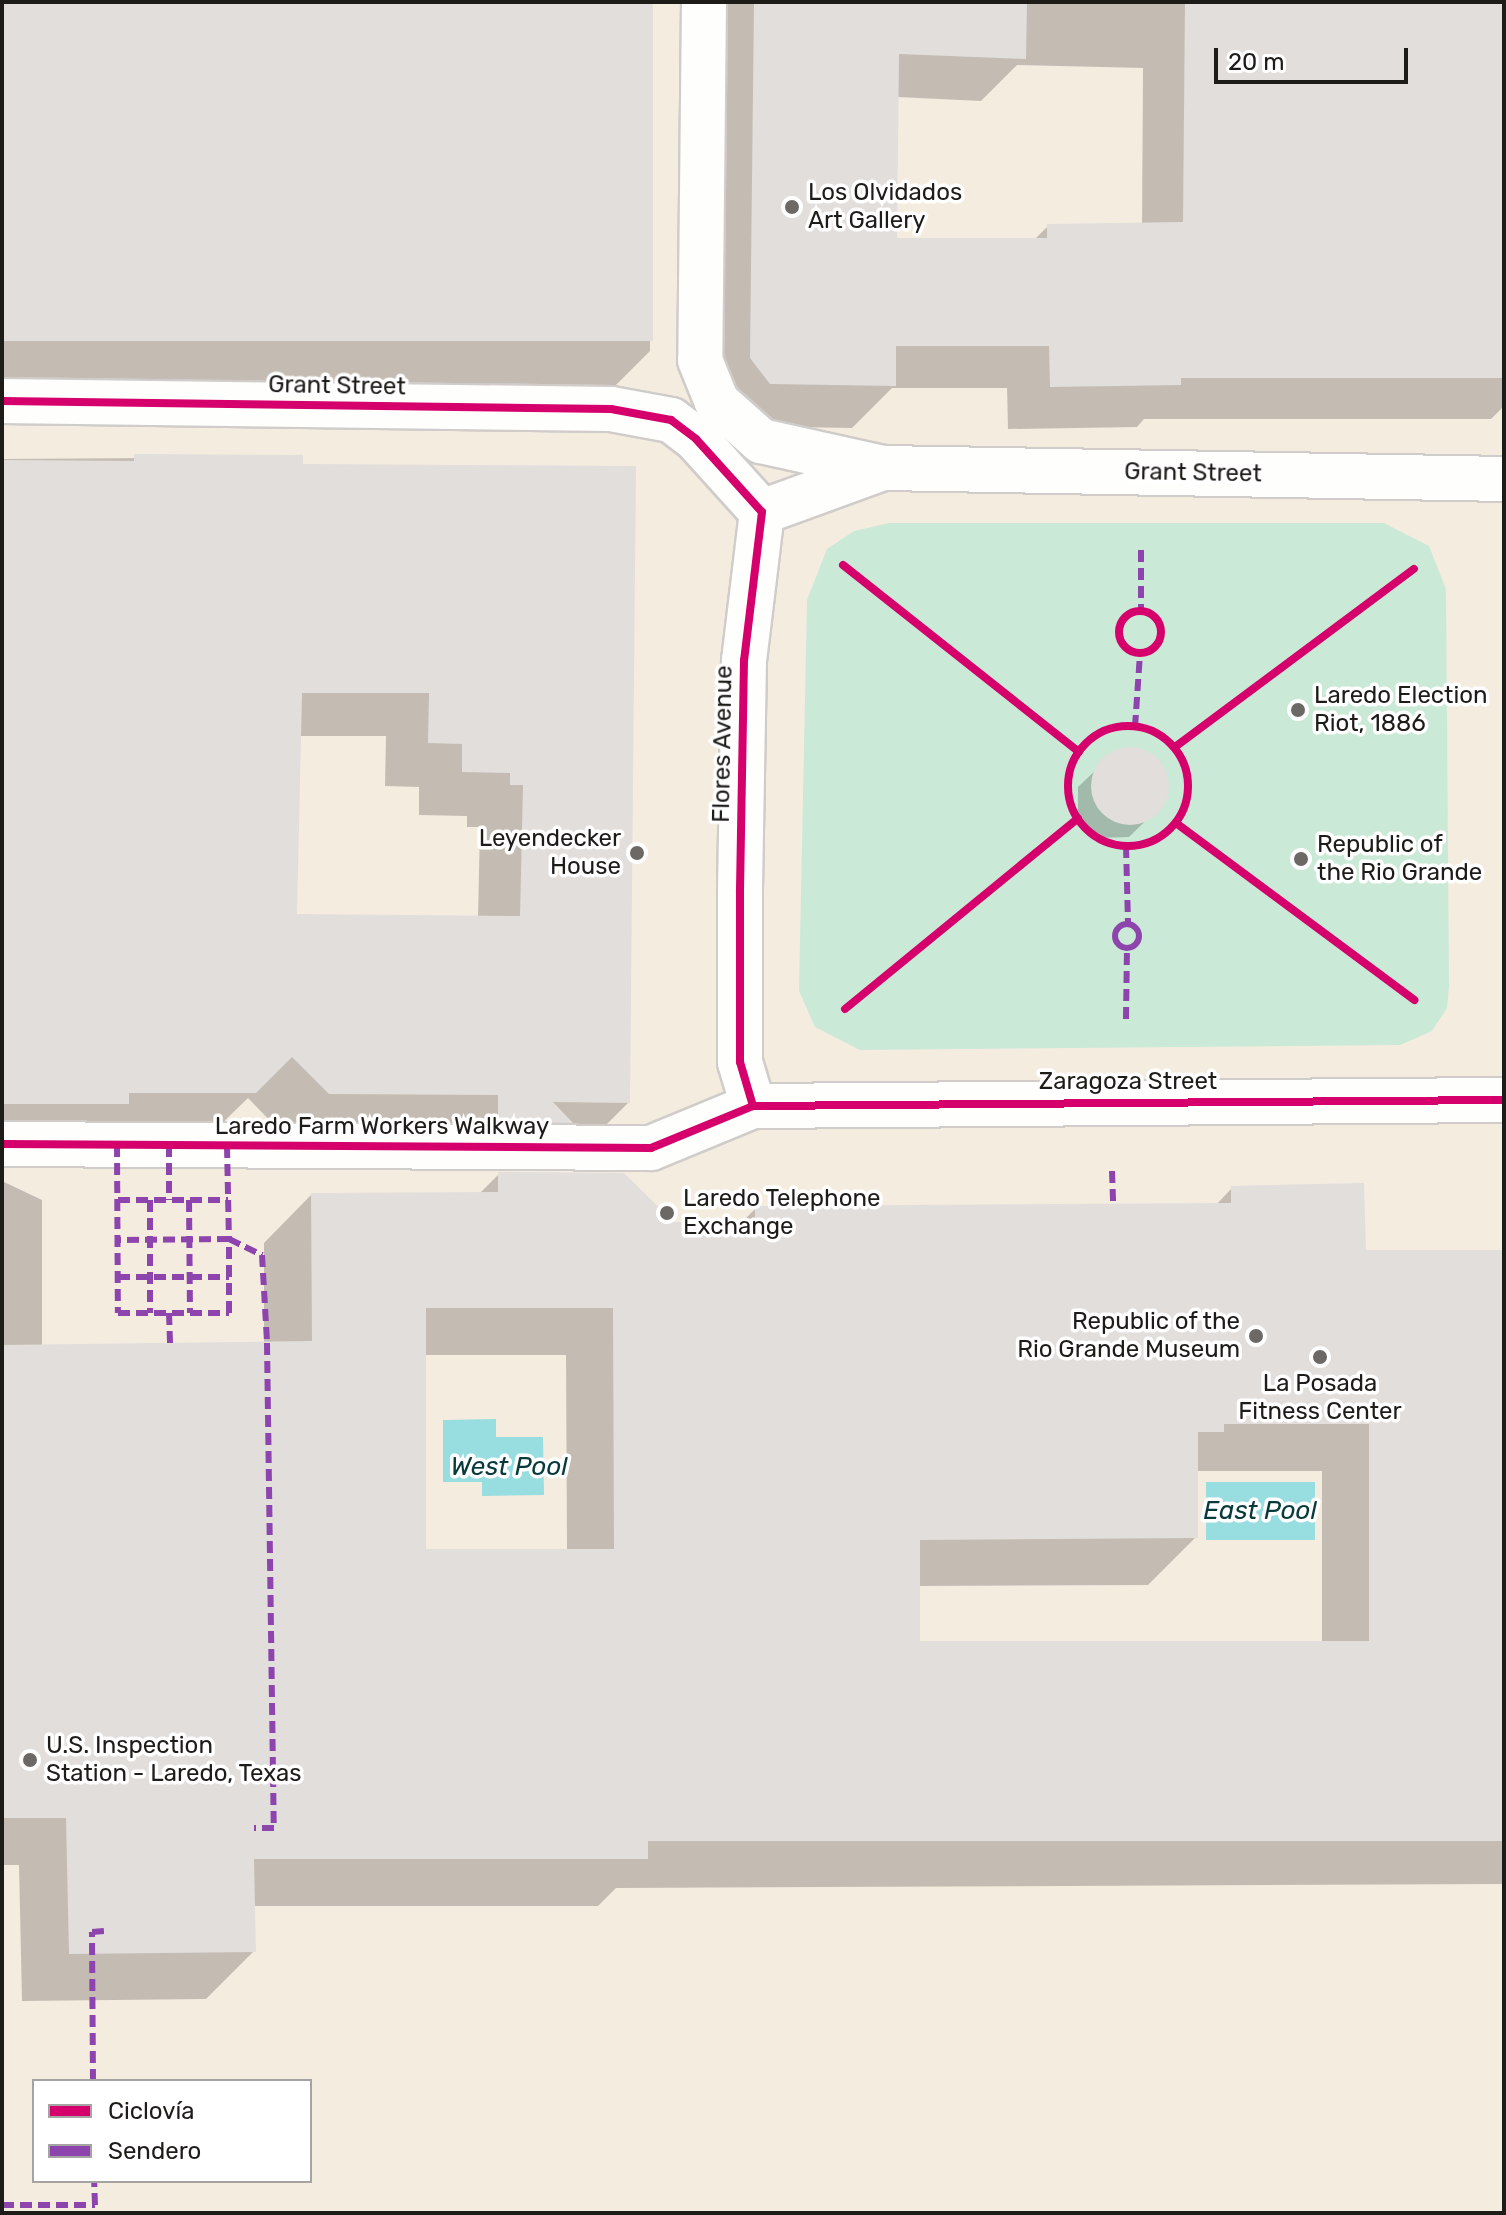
<!DOCTYPE html>
<meta charset="utf-8">
<style>
body{margin:0}
#map{position:relative;width:1506px;height:2215px;overflow:hidden;background:#faf6f2;font-family:Rubik,sans-serif}
div>[style]{position:absolute}
[style*='--x']{left:calc(var(--x)*1px);top:calc(var(--y)*1px);width:calc(var(--w)*1px);rotate:calc(var(--a)*1deg)}
.commercial>*{inset:0;background:#f5ece0}
.green>*{inset:0;background:#cbe9d7}
.water>*{inset:0;background:#98dddf;transform-origin:0 0}
.shadow>*{inset:0;background:#0003}
.building>*{inset:0;background:#e1dedc;transform-origin:0 0}
.round{border-radius:50%}
.roads{filter:drop-shadow(2px 0 #cfccc9) drop-shadow(-2px 0 #cfccc9) drop-shadow(0 2px #cfccc9) drop-shadow(0 -2px #cfccc9)}
.street>*{height:44px;margin:-22px;padding:0 22px;transform-origin:22px;border-radius:22px;background:#fefefd}
.quiet>*{height:6px;margin-top:-3px;transform-origin:0;background:repeating-linear-gradient(90deg,#8e44ad 0 12px,transparent 0 18px)}
.quiet>.ring{margin:-3px;padding:0;box-sizing:content-box;background:none;border:6px solid #8e44ad;border-radius:50%}
.cycleway>*{height:8px;margin:-4px;padding:0 4px;transform-origin:4px;border-radius:4px;background:#d6006c}
.cycleway>.ring{margin:-4px;padding:0;box-sizing:content-box;background:none;border:8px solid #d6006c;border-radius:50%}
.dots>*{width:22px;height:22px;translate:-50% -50%;box-sizing:border-box;border:4px solid #fff;border-radius:50%}
span{translate:-50% -50%;white-space:nowrap;text-align:center;line-height:1.15;-webkit-text-stroke:7px #fff;paint-order:stroke}
.poi-label{font-size:24px;color:#1e1c19}
.left{translate:0 -50%;text-align:left}
.right{translate:-100% -50%;text-align:right}
.street-label{font-size:24px;color:#1e1c19}
.water-label{font-size:26px;color:#083a3c;font-style:italic}
.frame{position:absolute;inset:0;border:4px solid #1e1c19;pointer-events:none}
.legend{position:absolute;left:32px;top:2079px;width:280px;height:104px;box-sizing:border-box;background:#fff;border:2px solid #a5a4a3;margin:0;padding:10px 14px;list-style:none;font-size:24px;color:#1e1c19}
.legend li{display:flex;align-items:center;gap:16px;height:40px}
.legend b{width:40px;border:2px solid #a5a4a3}
.scale{position:absolute;left:1214px;top:48px;width:194px;height:36px;box-sizing:border-box;border:4px solid #1e1c19;border-top:0;padding-left:10px;font-size:24px;line-height:28px;white-space:nowrap;color:#1e1c19;-webkit-text-stroke:6px #fff;paint-order:stroke}
</style>
<div id="map">
<div class="commercial">
<i style="clip-path:polygon(evenodd,2px 2px,1504px 2px,1504px 2213px,2px 2213px,2px 2px,34px 2081px,310px 2081px,310px 2181px,34px 2181px,34px 2081px)"></i>
</div>
<div class="green">
<i style="clip-path:polygon(889px 523px,1384px 523px,1429px 546px,1446px 589px,1449px 986px,1447px 1008px,1432px 1031px,1400px 1045px,860px 1050px,815px 1027px,799px 991px,807px 600px,827px 549px,854px 531px)"></i>
</div>
<div class="water">
<i style="clip-path:polygon(496px 1419px,496px 1437px,543px 1437px,544px 1495px,482px 1496px,482px 1482px,443px 1482px,443px 1420px)"></i>
<i style="left:1206px;top:1482px;width:109px;height:58px"></i>
</div>
<div class="shadow">
<i style="clip-path:polygon(2px 2px,652px 2px,650px 351px,602px 399px,2px 390px)"></i>
<i style="clip-path:polygon(evenodd,713px 2px,1504px 2px,1504px 406px,1491px 419px,1144px 419px,1137px 427px,1008px 429px,1007px 388px,892px 388px,852px 428px,728px 426px,709px 401px,713px 2px,1017px 65px,1143px 68px,1142px 224px,1048px 226px,1034px 240px,895px 240px,897px 97px,981px 101px,1017px 65px)"></i>
<i style="clip-path:polygon(evenodd,301px 457px,301px 466px,634px 468px,628px 1103px,585px 1146px,285px 1136px,248px 1098px,210px 1135px,2px 1147px,2px 459px,301px 457px,299px 736px,386px 736px,385px 786px,419px 787px,419px 815px,467px 816px,467px 827px,480px 827px,478px 918px,295px 916px,299px 736px)"></i>
<i style="clip-path:polygon(1116px 751px,1146px 751px,1166px 772px,1165px 802px,1129px 837px,1097px 838px,1078px 818px,1078px 787px)"></i>
<i style="clip-path:polygon(evenodd,499px 1174px,673px 1224px,740px 1224px,756px 1208px,1215px 1206px,1232px 1188px,1364px 1252px,1504px 1252px,1504px 1884px,616px 1888px,598px 1906px,253px 1906px,254px 1951px,206px 1999px,22px 2001px,19px 1865px,2px 1865px,2px 1181px,42px 1200px,42px 1347px,264px 1343px,264px 1243px,311px 1195px,479px 1194px,499px 1174px,424px 1355px,566px 1355px,567px 1551px,424px 1551px,424px 1355px,499px 1174px,1196px 1471px,1322px 1471px,1322px 1643px,918px 1643px,918px 1586px,1148px 1585px,1196px 1537px,1196px 1471px)"></i>
</div>
<div class="building">
<i style="left:2px;top:2px;width:651px;height:339px"></i>
<i style="clip-path:polygon(754px 2px,1027px 2px,1026px 59px,899px 54px,897px 238px,1047px 238px,1047px 224px,1183px 222px,1185px 2px,1504px 2px,1504px 378px,1181px 378px,1181px 385px,1050px 387px,1049px 346px,896px 346px,896px 386px,770px 384px,750px 358px)"></i>
<i style="clip-path:polygon(evenodd,134px 454px,303px 455px,303px 464px,636px 466px,630px 1103px,553px 1102px,573px 1123px,498px 1122px,498px 1095px,329px 1094px,292px 1057px,256px 1093px,129px 1093px,129px 1104px,2px 1104px,2px 460px,134px 461px,134px 454px,302px 693px,429px 693px,428px 743px,462px 744px,462px 772px,510px 773px,510px 785px,523px 785px,520px 916px,297px 914px,302px 693px)"></i>
<i class="round" style="left:1091px;top:747px;width:78px;height:78px"></i>
<i style="clip-path:polygon(evenodd,498px 1172px,624px 1173px,674px 1222px,755px 1222px,755px 1206px,1231px 1203px,1231px 1186px,1364px 1183px,1366px 1250px,1504px 1250px,1504px 1841px,648px 1841px,648px 1859px,254px 1859px,256px 1952px,69px 1954px,66px 1818px,2px 1818px,2px 1345px,312px 1341px,311px 1193px,498px 1192px,498px 1172px,426px 1308px,613px 1308px,614px 1549px,426px 1549px,426px 1308px,498px 1172px,1224px 1424px,1369px 1424px,1369px 1641px,920px 1641px,920px 1540px,1198px 1538px,1198px 1432px,1224px 1432px,1224px 1424px)"></i>
</div>
<div class="roads">
<div class="street">
<i style="--x:704;--y:2;--w:358;--a:90.6"></i>
<i style="--x:700;--y:360;--w:45;--a:68"></i>
<i style="--x:717;--y:402;--w:59;--a:41.6"></i>
<i style="--x:761;--y:441;--w:125;--a:12.5"></i>
<i style="--x:883;--y:468;--w:621;--a:1.01"></i>
<i style="--x:2;--y:401;--w:609;--a:0.75"></i>
<i style="--x:611;--y:409;--w:61;--a:10.4"></i>
<i style="--x:671;--y:420;--w:31;--a:37"></i>
<i style="--x:696;--y:439;--w:98;--a:47.9"></i>
<i style="--x:762;--y:512;--w:149;--a:96.9"></i>
<i style="--x:744;--y:660;--w:232;--a:91"></i>
<i style="--x:740;--y:892;--w:170;--a:90"></i>
<i style="--x:740;--y:1062;--w:46;--a:73.5"></i>
<i style="--x:762;--y:512;--w:129;--a:-20"></i>
<i style="--x:2;--y:1144;--w:649;--a:0.35"></i>
<i style="--x:651;--y:1148;--w:110;--a:-22.4"></i>
<i style="--x:753;--y:1106;--w:751;--a:-0.46"></i>
</div>
</div>
<div class="quiet">
<i style="--x:1141;--y:550;--w:61;--a:90"></i>
<i style="--x:1135;--y:727;--w:74;--a:-86.1"></i>
<i style="--x:1126;--y:846;--w:79;--a:88.5"></i>
<i class="ring" style="left:1115px;top:924px;width:18px;height:18px"></i>
<i style="--x:1126;--y:1019;--w:72;--a:-89.2"></i>
<i style="--x:117;--y:1145;--w:168;--a:89.7"></i>
<i style="--x:118;--y:1313;--w:111;--a:0"></i>
<i style="--x:229;--y:1313;--w:74;--a:-90"></i>
<i style="--x:229;--y:1239;--w:111;--a:179.5"></i>
<i style="--x:169;--y:1145;--w:55;--a:90"></i>
<i style="--x:227;--y:1146;--w:93;--a:88.8"></i>
<i style="--x:229;--y:1239;--w:37;--a:26"></i>
<i style="--x:262;--y:1255;--w:88;--a:86.7"></i>
<i style="--x:267;--y:1343;--w:485;--a:89.2"></i>
<i style="--x:274;--y:1828;--w:20;--a:180"></i>
<i style="--x:1112;--y:1171;--w:34;--a:88"></i>
<i style="--x:118;--y:1200;--w:110;--a:0"></i>
<i style="--x:150;--y:1200;--w:113;--a:90"></i>
<i style="--x:189;--y:1200;--w:113;--a:89.5"></i>
<i style="--x:118;--y:1277;--w:111;--a:0"></i>
<i style="--x:169;--y:1313;--w:32;--a:88"></i>
<i style="--x:93;--y:2081;--w:149;--a:-90.4"></i>
<i style="--x:92;--y:1932;--w:12;--a:-5"></i>
<i style="--x:2;--y:2205;--w:93;--a:0"></i>
<i style="--x:95;--y:2205;--w:24;--a:-92"></i>
</div>
<div class="cycleway">
<i style="--x:2;--y:401;--w:609;--a:0.75"></i>
<i style="--x:611;--y:409;--w:61;--a:10.4"></i>
<i style="--x:671;--y:420;--w:31;--a:37"></i>
<i style="--x:696;--y:439;--w:98;--a:47.9"></i>
<i style="--x:762;--y:512;--w:149;--a:96.9"></i>
<i style="--x:744;--y:660;--w:232;--a:91"></i>
<i style="--x:740;--y:892;--w:170;--a:90"></i>
<i style="--x:740;--y:1062;--w:46;--a:73.5"></i>
<i style="--x:843;--y:565;--w:301;--a:38.4"></i>
<i class="ring" style="left:1119px;top:611px;width:34px;height:34px"></i>
<i class="ring" style="left:1068px;top:726px;width:112px;height:112px"></i>
<i style="--x:1175;--y:747;--w:298;--a:-36.7"></i>
<i style="--x:1176;--y:823;--w:297;--a:36.6"></i>
<i style="--x:845;--y:1009;--w:301;--a:-39.3"></i>
<i style="--x:2;--y:1144;--w:649;--a:0.35"></i>
<i style="--x:651;--y:1148;--w:110;--a:-22.4"></i>
<i style="--x:753;--y:1106;--w:751;--a:-0.46"></i>
</div>
<div class="dots">
<i style="left:792px;top:207px;background:#6b6865"></i>
<i style="left:1298px;top:710px;background:#6b6865"></i>
<i style="left:637px;top:853px;background:#6b6865"></i>
<i style="left:1301px;top:859px;background:#6b6865"></i>
<i style="left:667px;top:1213px;background:#6b6865"></i>
<i style="left:1256px;top:1336px;background:#6b6865"></i>
<i style="left:1320px;top:1357px;background:#6b6865"></i>
<i style="left:30px;top:1760px;background:#6b6865"></i>
</div>
<div class="poi-label">
<span class="left" style="left:808px;top:207px">Los Olvidados<br>Art Gallery</span>
<span class="left" style="left:1314px;top:710px">Laredo Election<br>Riot, 1886</span>
<span class="right" style="left:621px;top:853px">Leyendecker<br>House</span>
<span class="left" style="left:1317px;top:859px">Republic of<br>the Rio Grande</span>
<span class="left" style="left:683px;top:1213px">Laredo Telephone<br>Exchange</span>
<span class="right" style="left:1240px;top:1336px">Republic of the<br>Rio Grande Museum</span>
<span style="left:1320px;top:1398px">La Posada<br>Fitness Center</span>
<span class="left" style="left:46px;top:1760px">U.S. Inspection<br>Station - Laredo, Texas</span>
</div>
<div class="street-label">
<span style="left:337px;top:386px;rotate:1deg">Grant Street</span>
<span style="left:1193px;top:473px;rotate:1deg">Grant Street</span>
<span style="left:723px;top:744px;rotate:-89deg">Flores Avenue</span>
<span style="left:1128px;top:1082px">Zaragoza Street</span>
<span style="left:382px;top:1127px">Laredo Farm Workers Walkway</span>
</div>
<div class="water-label">
<span style="left:509px;top:1467px">West Pool</span>
<span style="left:1260px;top:1511px">East Pool</span>
</div>
<div class="frame"></div>
<ul class="legend">
<li><b style="height:10px;background:#d6006c"></b>Ciclovía</li>
<li><b style="height:10px;background:#8e44ad"></b>Sendero</li>
</ul>
<div class="scale">20 m</div>
</div>
